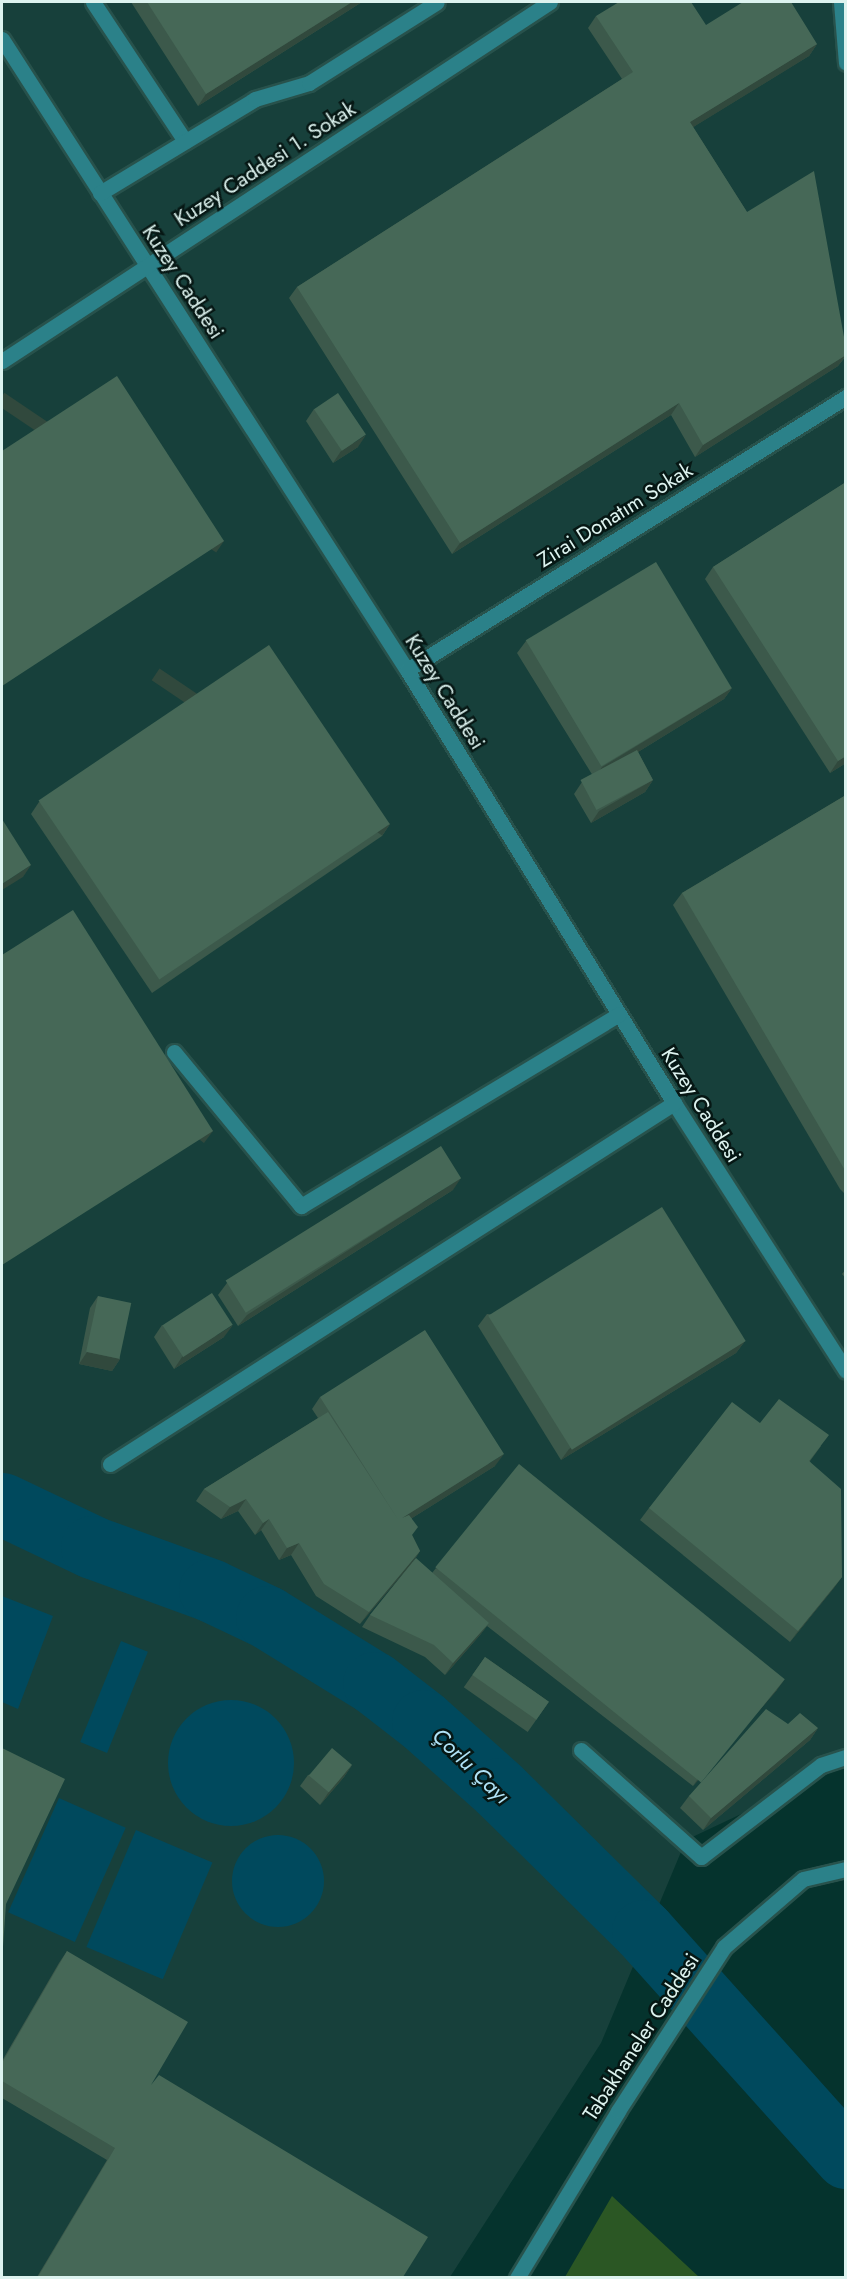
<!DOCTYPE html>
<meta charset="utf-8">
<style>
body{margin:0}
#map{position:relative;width:847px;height:2279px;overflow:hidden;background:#05332d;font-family:Jost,sans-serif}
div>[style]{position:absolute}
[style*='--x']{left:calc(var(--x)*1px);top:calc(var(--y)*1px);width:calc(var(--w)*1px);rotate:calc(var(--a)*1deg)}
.built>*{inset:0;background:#17403b}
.green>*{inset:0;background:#2b5724}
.water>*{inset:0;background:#00495d;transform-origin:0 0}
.round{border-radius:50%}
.river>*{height:63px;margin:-31.5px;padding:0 31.5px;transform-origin:31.5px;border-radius:31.5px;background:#00495d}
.roads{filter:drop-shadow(2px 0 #28524c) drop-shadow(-2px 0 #28524c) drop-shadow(0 2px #28524c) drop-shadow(0 -2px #28524c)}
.minor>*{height:15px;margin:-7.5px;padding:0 7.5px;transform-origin:7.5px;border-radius:7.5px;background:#2b8189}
.wall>*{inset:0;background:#3c594b;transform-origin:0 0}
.shaded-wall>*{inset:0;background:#31493d;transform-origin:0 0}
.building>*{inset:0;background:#466857;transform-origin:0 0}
span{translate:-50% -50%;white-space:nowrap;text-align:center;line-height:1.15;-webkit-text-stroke:5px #061714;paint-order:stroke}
.street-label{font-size:21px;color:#ddf3ef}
.water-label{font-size:22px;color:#b0e3f7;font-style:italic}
.frame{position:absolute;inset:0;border:3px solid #ddf3ef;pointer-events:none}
</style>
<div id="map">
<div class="built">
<i style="clip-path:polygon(2px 2px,845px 2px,845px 1765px,686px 1840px,601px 2043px,450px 2277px,2px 2278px)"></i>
</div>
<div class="green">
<i style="clip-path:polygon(612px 2196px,699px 2277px,700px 2277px,565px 2277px)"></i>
</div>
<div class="water">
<i style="clip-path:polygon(2px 1596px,53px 1616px,18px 1709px,2px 1702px)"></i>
<i style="left:121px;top:1641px;width:29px;height:109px;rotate:22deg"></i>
<i class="round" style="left:168px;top:1700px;width:126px;height:126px"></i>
<i style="left:59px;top:1798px;width:73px;height:125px;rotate:24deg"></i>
<i style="left:136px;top:1830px;width:83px;height:127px;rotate:23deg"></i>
<i class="round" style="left:232px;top:1835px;width:92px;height:92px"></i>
</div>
<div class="river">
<i style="--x:2;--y:1504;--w:100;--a:25.5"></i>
<i style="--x:92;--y:1547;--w:126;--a:20"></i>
<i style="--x:210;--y:1590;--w:63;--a:25.3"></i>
<i style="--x:267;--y:1617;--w:126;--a:31.7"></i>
<i style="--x:374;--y:1683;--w:62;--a:37.8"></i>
<i style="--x:423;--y:1721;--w:102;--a:41.8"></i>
<i style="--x:499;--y:1789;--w:202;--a:44.6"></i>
<i style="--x:643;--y:1931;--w:304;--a:48.1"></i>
</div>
<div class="roads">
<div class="minor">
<i style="--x:93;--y:2;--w:167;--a:56.5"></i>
<i style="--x:841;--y:2;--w:61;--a:85.3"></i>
<i style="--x:2;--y:39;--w:750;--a:57.31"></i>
<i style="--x:407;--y:670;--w:509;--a:58.34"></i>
<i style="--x:674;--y:1103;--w:318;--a:57.3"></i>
<i style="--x:100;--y:193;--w:181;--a:-31.2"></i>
<i style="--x:255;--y:99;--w:56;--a:-16.5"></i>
<i style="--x:309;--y:83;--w:151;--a:-32.3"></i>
<i style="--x:2;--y:361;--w:655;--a:-33.23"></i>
<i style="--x:407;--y:670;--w:517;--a:-31.88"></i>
<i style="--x:174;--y:1052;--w:200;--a:50.5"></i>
<i style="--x:301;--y:1206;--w:371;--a:-31.1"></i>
<i style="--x:110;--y:1464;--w:670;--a:-32.62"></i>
<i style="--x:581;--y:1750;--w:161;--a:41.7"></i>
<i style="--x:701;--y:1857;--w:151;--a:-37.5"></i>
<i style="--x:821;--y:1765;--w:26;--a:-18"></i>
<i style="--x:517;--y:2278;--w:195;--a:-58.8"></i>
<i style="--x:618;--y:2111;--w:195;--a:-57.1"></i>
<i style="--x:724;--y:1947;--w:104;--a:-40.7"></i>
<i style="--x:803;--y:1879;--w:44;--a:-13.1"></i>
</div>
</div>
<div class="wall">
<i style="clip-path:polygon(131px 2px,362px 2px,198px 106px)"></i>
<i style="clip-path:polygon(596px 16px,706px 25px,817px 44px,809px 56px,693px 127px,747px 212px,846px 348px,846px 356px,838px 366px,695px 457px,671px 415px,452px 554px,289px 298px,297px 287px,622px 79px,588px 28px)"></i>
<i style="clip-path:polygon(314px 409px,358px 447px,333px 463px,306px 421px)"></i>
<i style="clip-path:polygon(846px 482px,846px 763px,830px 773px,705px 579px,713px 567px)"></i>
<i style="clip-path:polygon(526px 641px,732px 688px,724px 699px,638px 752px,653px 780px,645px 792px,591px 823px,574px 794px,582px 782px,593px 776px,517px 653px)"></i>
<i style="clip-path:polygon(846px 795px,846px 1195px,840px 1189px,673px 905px,682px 893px)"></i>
<i style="clip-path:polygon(39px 802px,390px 824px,382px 836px,152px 993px,31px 814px)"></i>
<i style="clip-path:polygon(453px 1190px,238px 1326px,218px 1295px,227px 1283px)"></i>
<i style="clip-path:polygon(846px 1269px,846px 1279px,842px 1274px)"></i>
<i style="clip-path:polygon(98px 1296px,120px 1359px,112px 1371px,79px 1364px,90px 1308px)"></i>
<i style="clip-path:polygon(487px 1314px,745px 1341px,736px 1353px,561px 1460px,478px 1326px)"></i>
<i style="clip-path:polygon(162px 1325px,224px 1337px,174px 1369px,154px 1337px)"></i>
<i style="clip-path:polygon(320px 1397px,495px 1466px,412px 1518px,412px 1535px,420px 1551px,413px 1562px,432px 1573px,436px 1568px,777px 1690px,693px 1786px,487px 1626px,480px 1635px,445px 1675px,425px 1657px,362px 1627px,370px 1615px,409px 1566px,360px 1624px,316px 1596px,291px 1555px,279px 1560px,261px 1530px,255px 1535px,238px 1511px,221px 1519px,196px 1501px,204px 1489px,318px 1418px,312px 1409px)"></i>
<i style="clip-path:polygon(760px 1423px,821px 1446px,810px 1461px,842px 1577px,833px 1589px,790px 1642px,640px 1520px,649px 1508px)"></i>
<i style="left:485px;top:1657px;width:78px;height:37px;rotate:35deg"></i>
<i style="clip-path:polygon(818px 1728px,810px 1740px,703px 1830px,680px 1808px,689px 1796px)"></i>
<i style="clip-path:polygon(352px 1765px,344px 1777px,320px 1805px,300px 1786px,308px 1775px)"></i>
<i style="clip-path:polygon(67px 1951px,151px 2085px,403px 2277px,37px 2277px,107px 2160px,2px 2098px,2px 2061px,59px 1963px)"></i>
</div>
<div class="shaded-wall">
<i style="clip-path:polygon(352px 2px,362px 2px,198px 106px,206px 94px)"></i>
<i style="clip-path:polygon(817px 44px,809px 56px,682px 134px,690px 122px)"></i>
<i style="clip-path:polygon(846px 355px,838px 366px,695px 457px,703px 445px)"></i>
<i style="clip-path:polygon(679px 403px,671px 415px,452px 554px,460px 543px)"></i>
<i style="clip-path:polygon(366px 435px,358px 447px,333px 463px,341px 451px)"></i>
<i style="left:224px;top:541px;width:14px;height:265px;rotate:124deg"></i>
<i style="clip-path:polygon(732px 688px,724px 699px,594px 779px,602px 767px)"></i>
<i style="clip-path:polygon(846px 756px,846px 763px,830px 773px,838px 761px)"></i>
<i style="clip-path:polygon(653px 780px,645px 792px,591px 823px,599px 811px)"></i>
<i style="left:390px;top:824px;width:14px;height:278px;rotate:124deg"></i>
<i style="clip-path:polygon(31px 865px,23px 877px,2px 890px,2px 884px)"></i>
<i style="left:213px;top:1131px;width:15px;height:250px;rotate:127deg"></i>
<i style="clip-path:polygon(461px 1178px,453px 1190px,238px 1326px,247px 1315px)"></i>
<i style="clip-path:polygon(233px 1325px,224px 1337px,174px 1369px,182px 1357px)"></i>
<i style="clip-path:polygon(745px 1341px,736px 1353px,561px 1460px,569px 1449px)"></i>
<i style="clip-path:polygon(87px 1352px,120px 1359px,112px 1371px,79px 1364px)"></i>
<i style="clip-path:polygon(504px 1454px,495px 1466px,393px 1530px,402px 1518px)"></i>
<i style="clip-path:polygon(246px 1499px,238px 1511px,221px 1519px,230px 1507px)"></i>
<i style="clip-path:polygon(269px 1519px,261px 1530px,255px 1535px,263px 1523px)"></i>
<i style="clip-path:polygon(299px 1543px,291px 1555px,279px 1560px,287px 1548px)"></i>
<i style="clip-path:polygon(420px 1551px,412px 1563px,360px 1624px,369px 1612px)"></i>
<i style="clip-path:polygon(842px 1577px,833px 1589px,790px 1642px,798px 1631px)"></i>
<i style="clip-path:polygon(489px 1623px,480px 1635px,445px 1675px,453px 1663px)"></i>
<i style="clip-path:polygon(785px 1679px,777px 1690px,693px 1786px,701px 1774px)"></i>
<i style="clip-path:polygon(818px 1728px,810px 1740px,703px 1830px,711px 1818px)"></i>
<i style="clip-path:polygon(352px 1765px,344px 1777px,320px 1805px,328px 1793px)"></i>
</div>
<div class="building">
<i style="clip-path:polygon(147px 2px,352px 2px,206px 94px)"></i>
<i style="clip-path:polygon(619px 2px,691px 2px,706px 25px,743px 2px,791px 2px,817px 44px,690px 122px,747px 212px,814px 171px,846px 348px,846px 355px,703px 445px,679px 403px,460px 543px,297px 287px,633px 72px,596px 16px)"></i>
<i style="clip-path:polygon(117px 376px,224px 541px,2px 686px,2px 451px)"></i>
<i style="left:338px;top:393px;width:50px;height:29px;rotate:56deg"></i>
<i style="clip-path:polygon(846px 482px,846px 756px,838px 761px,713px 567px)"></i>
<i style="left:656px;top:562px;width:147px;height:152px;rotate:59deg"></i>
<i style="left:269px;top:645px;width:216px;height:278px;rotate:56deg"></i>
<i style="left:637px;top:750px;width:34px;height:64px;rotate:62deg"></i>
<i style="clip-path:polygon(846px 795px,846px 1172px,682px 893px)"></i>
<i style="clip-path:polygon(2px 819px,31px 865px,2px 884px)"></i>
<i style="clip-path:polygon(73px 910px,213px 1131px,2px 1265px,2px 955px)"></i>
<i style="left:441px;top:1146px;width:38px;height:254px;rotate:58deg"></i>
<i style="left:662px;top:1207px;width:158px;height:205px;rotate:58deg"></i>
<i style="left:212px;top:1293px;width:38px;height:59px;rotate:57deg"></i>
<i style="left:98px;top:1296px;width:34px;height:57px;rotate:12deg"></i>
<i style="clip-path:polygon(425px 1330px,504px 1454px,402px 1518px,409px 1515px,418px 1527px,412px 1535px,420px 1551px,369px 1612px,324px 1584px,299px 1543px,287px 1548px,269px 1519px,263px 1523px,246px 1499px,230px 1507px,204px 1489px,328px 1412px,399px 1521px,320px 1397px)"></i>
<i style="clip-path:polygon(779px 1399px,829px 1435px,809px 1461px,841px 1489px,842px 1577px,798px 1631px,649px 1508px,732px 1402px,760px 1423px)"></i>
<i style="left:519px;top:1464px;width:342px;height:133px;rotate:39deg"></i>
<i style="clip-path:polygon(416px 1558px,489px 1623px,453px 1663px,434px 1645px,370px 1615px)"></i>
<i style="left:485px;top:1657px;width:78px;height:22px;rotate:35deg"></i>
<i style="clip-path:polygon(766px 1709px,788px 1724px,800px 1713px,818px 1728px,711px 1818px,689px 1796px)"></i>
<i style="clip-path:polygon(2px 1748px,65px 1779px,6px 1904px,2px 1961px)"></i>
<i style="left:332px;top:1748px;width:26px;height:36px;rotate:40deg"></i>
<i style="clip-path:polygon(67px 1951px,188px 2022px,151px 2085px,159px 2075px,428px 2237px,403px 2277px,38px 2277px,115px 2148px,2px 2081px,2px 2063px)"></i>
</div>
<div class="street-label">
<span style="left:265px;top:164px;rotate:-33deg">Kuzey Caddesi 1. Sokak</span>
<span style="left:183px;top:282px;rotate:57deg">Kuzey Caddesi</span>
<span style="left:615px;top:515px;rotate:-32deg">Zirai Donatım Sokak</span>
<span style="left:445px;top:692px;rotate:58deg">Kuzey Caddesi</span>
<span style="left:701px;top:1105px;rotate:58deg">Kuzey Caddesi</span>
<span style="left:641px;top:2037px;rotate:-57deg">Tabakhaneler Caddesi</span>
</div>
<div class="water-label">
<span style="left:471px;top:1766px;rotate:44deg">Çorlu Çayı</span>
</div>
<div class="frame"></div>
</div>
